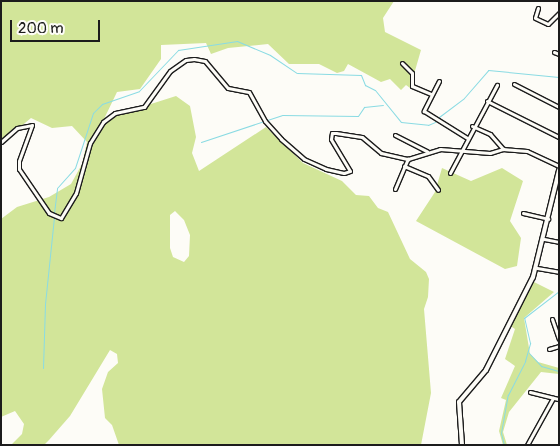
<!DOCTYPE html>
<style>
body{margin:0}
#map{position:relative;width:560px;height:446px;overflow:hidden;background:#fdfcf7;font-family:Pangolin,sans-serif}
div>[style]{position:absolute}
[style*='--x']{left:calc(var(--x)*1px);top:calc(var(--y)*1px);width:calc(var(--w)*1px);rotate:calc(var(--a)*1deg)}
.green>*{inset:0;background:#d2e599}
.stream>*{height:1px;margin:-0.5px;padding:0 0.5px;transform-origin:0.5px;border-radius:0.5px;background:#8adbe3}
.roads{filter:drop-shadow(1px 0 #1c1c1c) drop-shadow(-1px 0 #1c1c1c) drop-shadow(0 1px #1c1c1c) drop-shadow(0 -1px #1c1c1c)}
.minor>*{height:3px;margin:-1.5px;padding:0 1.5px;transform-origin:1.5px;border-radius:1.5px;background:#fdfcf7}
.tertiary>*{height:4px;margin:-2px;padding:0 2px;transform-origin:2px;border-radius:2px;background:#fdfcf7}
span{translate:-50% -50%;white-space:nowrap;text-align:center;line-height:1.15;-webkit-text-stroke:5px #fdfcf7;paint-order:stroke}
.frame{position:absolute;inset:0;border:2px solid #1c1c1c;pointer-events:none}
.scale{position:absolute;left:10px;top:20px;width:90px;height:22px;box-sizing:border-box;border:2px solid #1c1c1c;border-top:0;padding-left:6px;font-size:15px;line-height:18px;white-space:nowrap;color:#1c1c1c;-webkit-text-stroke:4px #fdfcf7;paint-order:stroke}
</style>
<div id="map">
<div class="green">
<i style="clip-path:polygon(evenodd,1px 1px,394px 1px,383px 18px,385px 32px,421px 50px,410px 88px,406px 85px,401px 90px,390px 79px,381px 82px,348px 64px,344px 71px,337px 73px,319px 64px,289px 64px,268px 44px,228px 48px,211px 54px,206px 43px,161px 45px,161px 59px,140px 89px,117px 92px,104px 119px,176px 96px,190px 106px,196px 137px,192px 153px,199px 171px,266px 127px,303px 163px,342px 181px,356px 195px,369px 196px,378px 208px,388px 212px,410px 259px,426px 272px,429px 279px,428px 297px,424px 309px,431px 393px,421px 445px,119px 445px,112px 425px,105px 418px,102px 389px,108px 372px,118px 363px,117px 354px,110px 350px,70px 416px,49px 440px,44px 445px,11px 445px,22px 434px,24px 424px,15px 411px,1px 417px,1px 219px,17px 207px,49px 197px,71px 184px,82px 164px,87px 142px,72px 126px,52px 128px,31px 118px,1px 143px,1px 1px,175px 211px,184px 220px,190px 235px,189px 256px,184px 262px,173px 257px,170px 248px,170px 215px,175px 211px)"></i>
<i style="clip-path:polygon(442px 168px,471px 181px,502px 168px,523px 181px,510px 221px,521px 238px,517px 266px,505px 269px,416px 221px,435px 192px)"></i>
<i style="clip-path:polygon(532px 281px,554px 292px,524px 318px,530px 354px,538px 362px,559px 368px,559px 374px,541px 372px,509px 412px,503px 432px,507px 445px,503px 445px,499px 431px,506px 400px,501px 398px,515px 366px,505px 359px,515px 329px,509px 325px)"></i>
</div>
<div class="stream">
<i style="--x:439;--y:117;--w:31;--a:-37"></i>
<i style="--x:464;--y:98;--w:37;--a:-49"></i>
<i style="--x:488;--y:70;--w:71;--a:5.6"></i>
<i style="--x:201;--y:142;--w:85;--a:-18.4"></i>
<i style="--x:282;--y:115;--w:76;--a:0.8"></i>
<i style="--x:358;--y:116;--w:11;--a:-56"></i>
<i style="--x:364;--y:107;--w:19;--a:-6"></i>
<i style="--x:54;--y:213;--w:25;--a:-83"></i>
<i style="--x:57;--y:188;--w:27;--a:-48"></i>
<i style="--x:75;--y:168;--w:58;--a:-71.9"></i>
<i style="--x:93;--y:113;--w:13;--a:-45"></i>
<i style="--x:102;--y:104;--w:39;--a:-19"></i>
<i style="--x:139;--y:91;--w:57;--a:-46.4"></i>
<i style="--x:178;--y:50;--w:60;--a:-8.7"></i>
<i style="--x:237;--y:41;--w:36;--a:23"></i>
<i style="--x:270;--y:55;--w:32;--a:34"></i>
<i style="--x:297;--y:73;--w:64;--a:1.8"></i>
<i style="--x:361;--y:75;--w:11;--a:68"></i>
<i style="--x:365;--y:85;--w:11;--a:27"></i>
<i style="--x:375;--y:90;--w:41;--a:50.9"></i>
<i style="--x:401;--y:122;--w:27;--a:6"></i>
<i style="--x:428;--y:125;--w:8;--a:-23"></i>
<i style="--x:529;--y:353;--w:18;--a:47"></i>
<i style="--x:541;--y:366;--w:19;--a:16"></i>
<i style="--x:43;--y:368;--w:64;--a:-88.2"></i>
<i style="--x:45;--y:304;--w:87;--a:-84.1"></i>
<i style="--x:504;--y:445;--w:12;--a:-104"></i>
<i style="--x:501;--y:433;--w:39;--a:-80"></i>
<i style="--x:508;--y:395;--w:38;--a:-63"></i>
<i style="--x:525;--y:361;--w:19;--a:-74"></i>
<i style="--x:530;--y:343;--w:26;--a:-103"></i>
<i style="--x:524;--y:318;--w:44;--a:-37.6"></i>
</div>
<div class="roads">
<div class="minor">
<i style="--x:538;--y:8;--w:10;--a:107"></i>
<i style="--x:535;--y:18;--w:14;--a:25"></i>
<i style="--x:548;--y:24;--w:16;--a:-45"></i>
<i style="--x:554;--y:52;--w:5;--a:22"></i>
<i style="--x:402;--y:63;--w:14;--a:45"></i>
<i style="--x:412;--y:73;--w:13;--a:90"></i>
<i style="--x:412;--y:86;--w:21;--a:23"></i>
<i style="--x:439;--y:81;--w:34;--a:117"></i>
<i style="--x:424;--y:111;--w:51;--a:32.1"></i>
<i style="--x:514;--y:84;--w:51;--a:27.1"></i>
<i style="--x:487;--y:101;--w:80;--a:26.6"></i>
<i style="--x:472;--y:126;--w:20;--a:24"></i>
<i style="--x:490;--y:134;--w:20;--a:49"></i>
<i style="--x:395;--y:135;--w:36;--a:27"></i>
<i style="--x:1;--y:142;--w:21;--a:-41"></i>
<i style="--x:17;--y:128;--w:15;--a:-11"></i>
<i style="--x:32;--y:125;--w:38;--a:110"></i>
<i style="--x:19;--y:161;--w:8;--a:90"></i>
<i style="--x:19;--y:169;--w:53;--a:55.7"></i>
<i style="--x:49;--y:213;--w:13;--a:23"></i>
<i style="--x:61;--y:218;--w:29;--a:-59"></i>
<i style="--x:76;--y:193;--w:52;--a:-74.4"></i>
<i style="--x:90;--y:143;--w:25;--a:-58"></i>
<i style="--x:103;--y:122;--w:15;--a:-37"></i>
<i style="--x:115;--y:113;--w:30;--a:-12"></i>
<i style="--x:144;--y:107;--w:44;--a:-54.2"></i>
<i style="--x:170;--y:71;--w:19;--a:-35"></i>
<i style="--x:186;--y:60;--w:8;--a:-7"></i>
<i style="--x:194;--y:59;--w:11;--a:10"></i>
<i style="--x:205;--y:61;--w:35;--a:50"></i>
<i style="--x:228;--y:88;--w:21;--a:11"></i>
<i style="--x:249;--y:92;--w:33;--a:61"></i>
<i style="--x:265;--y:121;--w:24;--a:48"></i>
<i style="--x:281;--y:139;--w:30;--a:41"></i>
<i style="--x:304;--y:159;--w:24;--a:24"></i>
<i style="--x:326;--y:169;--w:18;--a:13"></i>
<i style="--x:344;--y:173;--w:6;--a:-18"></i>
<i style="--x:350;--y:171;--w:37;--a:-121"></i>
<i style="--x:331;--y:139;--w:6;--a:-81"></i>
<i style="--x:332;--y:133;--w:4;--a:0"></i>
<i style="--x:336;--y:133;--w:26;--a:9"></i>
<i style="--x:362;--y:137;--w:25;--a:40"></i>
<i style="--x:381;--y:153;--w:28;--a:13"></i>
<i style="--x:408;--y:159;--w:34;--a:-17"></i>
<i style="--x:440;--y:149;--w:50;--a:4.6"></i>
<i style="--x:490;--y:153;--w:14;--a:-17"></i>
<i style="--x:503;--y:149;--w:24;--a:5"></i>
<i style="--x:527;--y:151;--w:35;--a:25"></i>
<i style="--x:404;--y:166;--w:26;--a:23"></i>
<i style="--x:428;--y:176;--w:17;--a:54"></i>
<i style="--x:450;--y:173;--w:100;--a:-61.9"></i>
<i style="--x:395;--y:189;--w:33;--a:-67"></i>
<i style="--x:523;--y:213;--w:26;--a:13"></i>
<i style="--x:544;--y:239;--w:15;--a:11"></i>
<i style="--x:537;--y:268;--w:22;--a:10"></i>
<i style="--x:552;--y:319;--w:21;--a:71"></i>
<i style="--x:549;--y:349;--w:10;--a:-17"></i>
<i style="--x:530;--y:392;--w:30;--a:14"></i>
<i style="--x:527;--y:445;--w:54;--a:-61"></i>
</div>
<div class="tertiary">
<i style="--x:462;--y:445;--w:43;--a:-94"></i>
<i style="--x:459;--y:402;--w:42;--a:-49.8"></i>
<i style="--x:486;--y:370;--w:104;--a:-63.2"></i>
<i style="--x:533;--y:277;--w:110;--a:-76.3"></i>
</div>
</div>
<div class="frame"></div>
<div class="scale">200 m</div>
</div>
